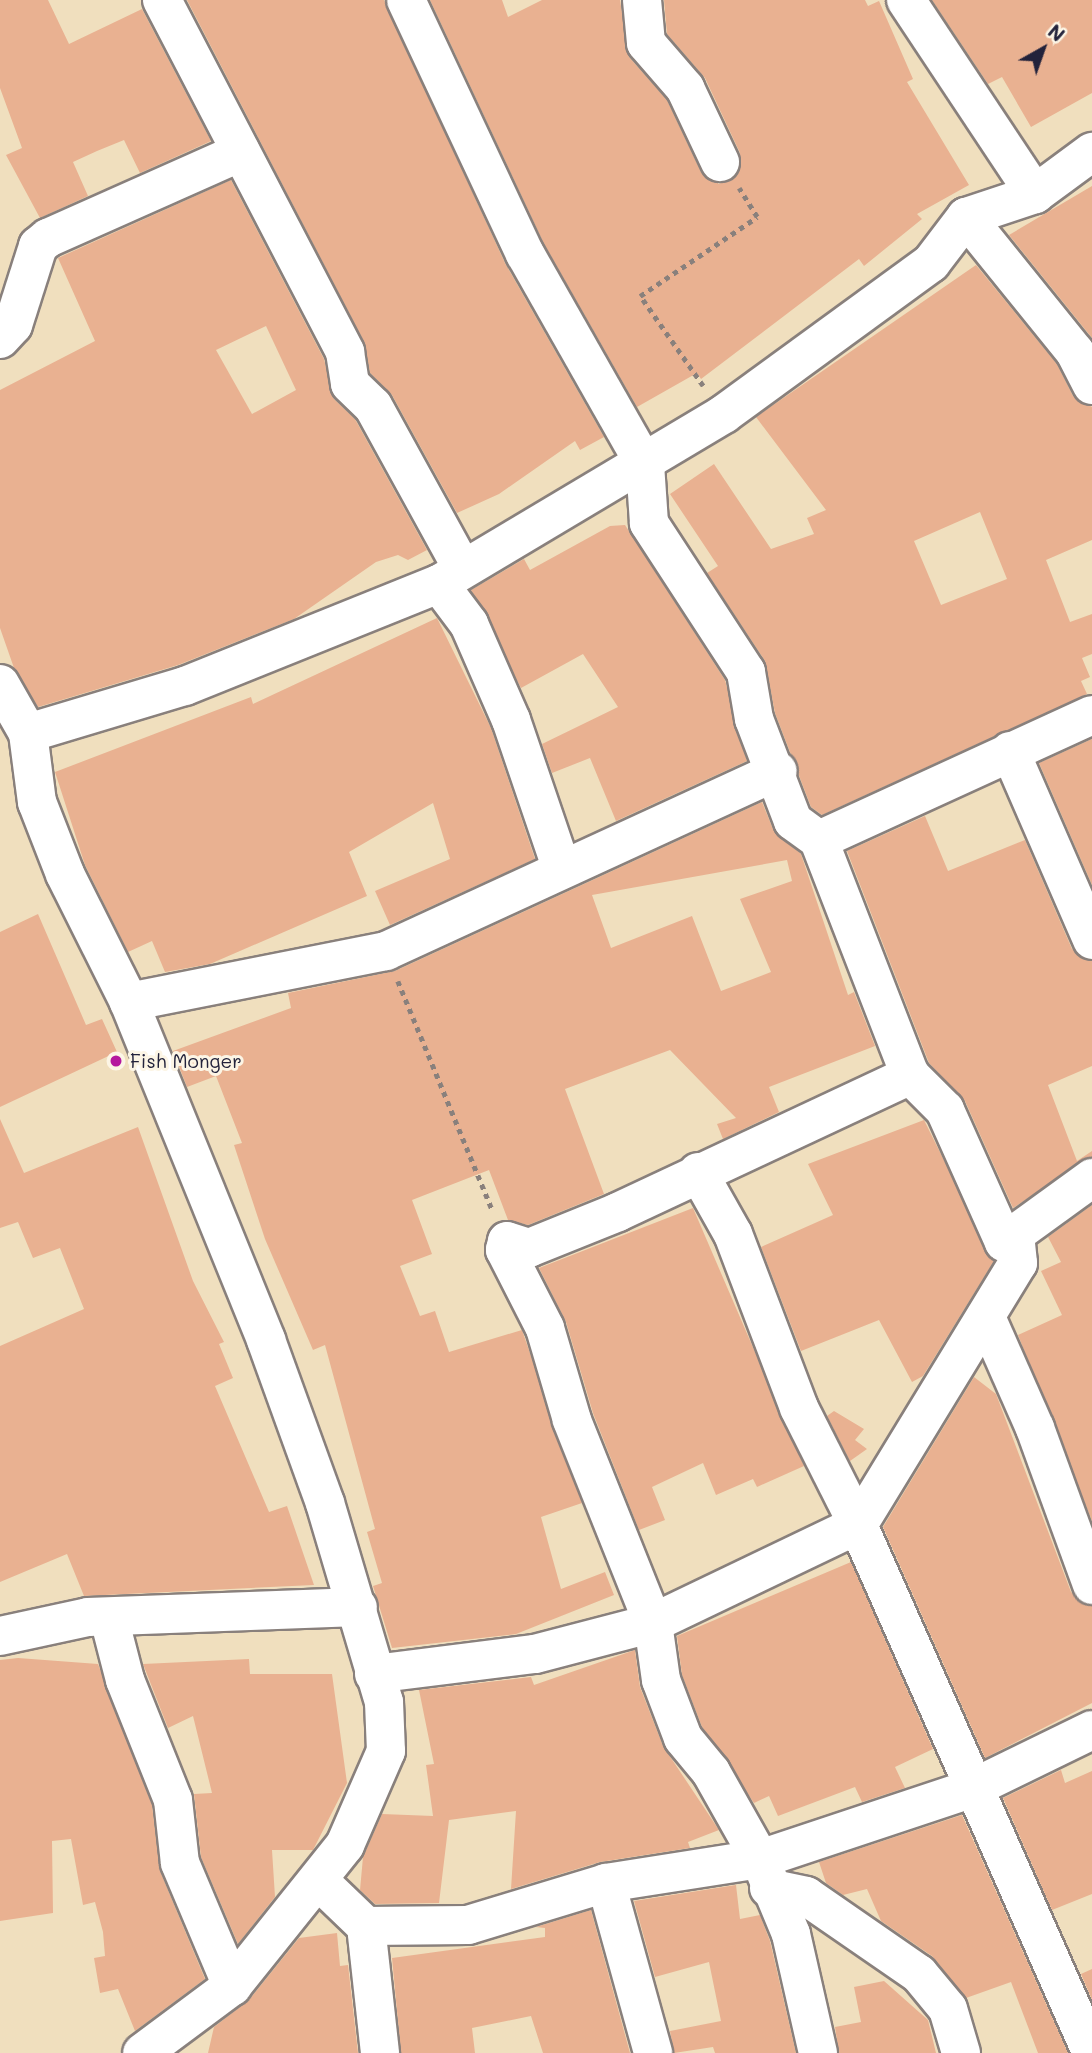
<!DOCTYPE html>
<style>
body{margin:0}
#map{position:relative;width:1092px;height:2053px;overflow:hidden;background:#f0dfbe;font-family:Mali,sans-serif}
div>[style]{position:absolute}
[style*='--x']{left:calc(var(--x)*1px);top:calc(var(--y)*1px);width:calc(var(--w)*1px);rotate:calc(var(--a)*1deg)}
.building>*{inset:0;background:#e9b191}
.path>*{height:4.5px;margin-top:-2.25px;transform-origin:0;background:repeating-linear-gradient(90deg,#89807c 0 5px,transparent 0 10px)}
.roads{filter:drop-shadow(2px 0 #89807c) drop-shadow(-2px 0 #89807c) drop-shadow(0 2px #89807c) drop-shadow(0 -2px #89807c)}
.minor>*{height:38px;margin:-19px;padding:0 19px;transform-origin:19px;border-radius:19px;background:#fff}
.dots>*{width:19px;height:19px;translate:-50% -50%;box-sizing:border-box;border:4px solid #fcf5e5;border-radius:50%}
span{translate:-50% -50%;white-space:nowrap;text-align:center;line-height:1.15;-webkit-text-stroke:6px #fcf5e5;paint-order:stroke}
.poi-label{font-size:19px;color:#22223b}
.left{translate:0 -50%;text-align:left}
.north{position:absolute;left:1008px;top:14px;width:70px;height:70px;-webkit-text-stroke:5px #fcf5e5;paint-order:stroke;rotate:40deg;font-size:19px;font-weight:700;line-height:28px;text-align:center;color:#22223b}
.north::after{content:'';display:block;margin:auto;width:24px;height:32px;background:#22223b;clip-path:polygon(50% 0,100% 100%,50% 72%,0 100%)}
</style>
<div id="map">
<div class="building">
<i style="clip-path:polygon(0 0,48px 0,69px 44px,142px 9px,211px 141px,140px 173px,124px 140px,97px 151px,73px 162px,88px 196px,40px 218px,6px 155px,22px 148px,0 88px)"></i>
<i style="clip-path:polygon(187px 0,384px 0,505px 263px,604px 437px,580px 450px,575px 441px,499px 494px,457px 513px,392px 395px,370px 373px,364px 342px)"></i>
<i style="clip-path:polygon(430px 0,502px 0,508px 17px,542px 0,620px 0,629px 57px,667px 100px,701px 172px,719px 184px,738px 174px,740px 153px,705px 78px,667px 34px,664px 0,865px 0,868px 6px,879px 1px,913px 79px,907px 82px,969px 185px,917px 214px,922px 219px,864px 266px,859px 259px,701px 379px,697px 373px,637px 407px,544px 244px)"></i>
<i style="clip-path:polygon(932px 0,1092px 0,1092px 93px,1031px 127px,1002px 77px,988px 84px)"></i>
<i style="clip-path:polygon(evenodd,231px 180px,324px 359px,334px 399px,355px 419px,427px 550px,408px 560px,398px 555px,376px 562px,294px 619px,178px 665px,38px 707px,14px 668px,0 628px,0 390px,95px 341px,58px 258px,231px 180px,266px 326px,296px 390px,252px 414px,216px 350px,266px 326px)"></i>
<i style="clip-path:polygon(1092px 186px,1092px 338px,1009px 235px)"></i>
<i style="clip-path:polygon(evenodd,976px 265px,1057px 364px,1073px 396px,1092px 407px,1092px 540px,1046px 560px,1070px 622px,1092px 614px,1092px 654px,1082px 658px,1090px 677px,1081px 681px,1087px 694px,822px 815px,811px 807px,775px 713px,765px 661px,707px 573px,718px 566px,670px 494px,714px 464px,771px 549px,814px 534px,807px 518px,826px 510px,756px 417px,976px 265px,980px 512px,1007px 579px,941px 605px,914px 541px,980px 512px)"></i>
<i style="clip-path:polygon(625px 525px,725px 680px,747px 761px,616px 821px,590px 758px,552px 773px,542px 744px,618px 707px,583px 654px,521px 688px,471px 590px,524px 559px,530px 570px,610px 526px)"></i>
<i style="clip-path:polygon(437px 618px,491px 728px,535px 859px,390px 925px,375px 891px,450px 859px,433px 803px,349px 852px,367px 896px,210px 964px,165px 972px,152px 941px,128px 952px,85px 865px,55px 772px,251px 697px,253px 704px)"></i>
<i style="clip-path:polygon(1092px 739px,1092px 885px,1039px 763px)"></i>
<i style="clip-path:polygon(evenodd,762px 802px,773px 829px,801px 854px,848px 995px,854px 992px,875px 1046px,769px 1087px,779px 1112px,723px 1139px,717px 1124px,736px 1118px,670px 1050px,565px 1089px,604px 1194px,528px 1225px,508px 1220px,489px 1170px,412px 1200px,432px 1254px,400px 1266px,420px 1316px,435px 1311px,449px 1352px,522px 1330px,582px 1503px,541px 1517px,561px 1589px,605px 1572px,614px 1595px,516px 1634px,392px 1648px,373px 1586px,382px 1583px,367px 1532px,375px 1529px,325px 1345px,313px 1350px,265px 1239px,234px 1145px,242px 1143px,216px 1076px,187px 1087px,173px 1051px,291px 1008px,288px 993px,395px 971px,762px 802px,787px 860px,792px 881px,740px 899px,771px 972px,721px 991px,692px 916px,611px 948px,592px 895px,787px 860px)"></i>
<i style="clip-path:polygon(925px 816px,948px 871px,1025px 840px,1072px 949px,1092px 961px,1092px 1066px,1048px 1085px,1077px 1161px,1092px 1151px,1092px 1157px,1013px 1208px,965px 1101px,929px 1063px,847px 851px)"></i>
<i style="clip-path:polygon(38px 914px,86px 1025px,102px 1019px,117px 1052px,0 1107px,0 932px)"></i>
<i style="clip-path:polygon(0 1119px,24px 1173px,138px 1127px,193px 1281px,224px 1342px,219px 1344px,233px 1378px,215px 1386px,269px 1512px,287px 1506px,314px 1585px,84px 1596px,67px 1554px,0 1582px,0 1346px,84px 1309px,60px 1248px,33px 1258px,18px 1222px,0 1228px)"></i>
<i style="clip-path:polygon(924px 1120px,994px 1261px,923px 1376px,912px 1382px,879px 1320px,801px 1351px,761px 1247px,833px 1215px,808px 1164px)"></i>
<i style="clip-path:polygon(1092px 1205px,1092px 1521px,1018px 1335px,1062px 1315px,1041px 1271px,1061px 1262px,1048px 1237px)"></i>
<i style="clip-path:polygon(693px 1208px,804px 1466px,757px 1487px,753px 1479px,716px 1495px,703px 1463px,652px 1487px,665px 1520px,639px 1530px,593px 1413px,566px 1322px,539px 1268px)"></i>
<i style="clip-path:polygon(974px 1377px,996px 1394px,1071px 1592px,1092px 1606px,1092px 1703px,985px 1758px,883px 1527px)"></i>
<i style="clip-path:polygon(834px 1411px,864px 1429px,855px 1440px,867px 1449px,850px 1461px,827px 1416px)"></i>
<i style="clip-path:polygon(851px 1562px,933px 1749px,895px 1767px,905px 1788px,862px 1802px,855px 1787px,778px 1816px,769px 1796px,754px 1803px,702px 1727px,682px 1675px,677px 1636px)"></i>
<i style="clip-path:polygon(635px 1650px,640px 1687px,663px 1746px,719px 1830px,688px 1842px,690px 1848px,600px 1862px,511px 1889px,516px 1811px,449px 1820px,439px 1903px,375px 1904px,360px 1890px,363px 1857px,382px 1814px,433px 1816px,426px 1765px,434px 1764px,419px 1690px,531px 1677px,534px 1685px)"></i>
<i style="clip-path:polygon(18px 1658px,98px 1664px,152px 1805px,160px 1871px,205px 1979px,135px 2031px,118px 1989px,100px 1993px,94px 1958px,105px 1956px,103px 1932px,95px 1902px,83px 1905px,71px 1839px,52px 1841px,53px 1913px,0 1921px,0 1660px)"></i>
<i style="clip-path:polygon(249px 1659px,250px 1674px,332px 1674px,347px 1783px,313px 1850px,272px 1850px,275px 1897px,238px 1944px,201px 1857px,194px 1794px,212px 1793px,193px 1716px,168px 1728px,143px 1664px)"></i>
<i style="clip-path:polygon(1061px 1770px,1065px 1783px,1092px 1771px,1092px 1894px,1052px 1910px,1003px 1798px)"></i>
<i style="clip-path:polygon(962px 1815px,1068px 2053px,1038px 2053px,1011px 1982px,966px 1998px,932px 1956px,881px 1921px,867px 1889px,843px 1895px,826px 1883px,819px 1862px)"></i>
<i style="clip-path:polygon(736px 1885px,740px 1919px,760px 1915px,770px 1941px,796px 2053px,715px 2053px,713px 2047px,674px 2053px,670px 2031px,721px 2021px,709px 1962px,655px 1977px,634px 1901px)"></i>
<i style="clip-path:polygon(591px 1910px,630px 2053px,543px 2053px,531px 2016px,472px 2028px,475px 2053px,401px 2053px,392px 1958px,545px 1937px,545px 1928px,536px 1927px)"></i>
<i style="clip-path:polygon(337px 1933px,340px 1966px,348px 1965px,358px 2053px,208px 2053px,214px 2027px,249px 2000px,299px 1938px)"></i>
<i style="clip-path:polygon(1092px 1969px,1092px 2000px,1081px 1974px)"></i>
<i style="clip-path:polygon(884px 1981px,928px 2020px,936px 2053px,839px 2053px,835px 2027px,861px 2022px,854px 1987px)"></i>
</div>
<div class="path">
<i style="--x:703;--y:386;--w:110;--a:-125"></i>
<i style="--x:640;--y:296;--w:141;--a:-34"></i>
<i style="--x:757;--y:217;--w:34;--a:-122"></i>
<i style="--x:398;--y:981;--w:247;--a:67.6"></i>
</div>
<div class="roads">
<div class="minor">
<i style="--x:162;--y:0;--w:397;--a:62.5"></i>
<i style="--x:345;--y:352;--w:32;--a:81"></i>
<i style="--x:350;--y:384;--w:32;--a:44"></i>
<i style="--x:373;--y:406;--w:183;--a:61.2"></i>
<i style="--x:642;--y:0;--w:43;--a:84.7"></i>
<i style="--x:646;--y:43;--w:60;--a:49.1"></i>
<i style="--x:685;--y:88;--w:82;--a:64.7"></i>
<i style="--x:906;--y:0;--w:233;--a:56.4"></i>
<i style="--x:966;--y:217;--w:174;--a:51.1"></i>
<i style="--x:1075;--y:352;--w:37;--a:63"></i>
<i style="--x:0;--y:339;--w:19;--a:-47"></i>
<i style="--x:13;--y:325;--w:83;--a:-72.4"></i>
<i style="--x:38;--y:246;--w:13;--a:-39"></i>
<i style="--x:48;--y:238;--w:211;--a:-24"></i>
<i style="--x:439;--y:584;--w:50;--a:53.1"></i>
<i style="--x:469;--y:624;--w:105;--a:66.4"></i>
<i style="--x:511;--y:720;--w:158;--a:71.2"></i>
<i style="--x:0;--y:684;--w:56;--a:60.3"></i>
<i style="--x:28;--y:733;--w:70;--a:82.6"></i>
<i style="--x:37;--y:802;--w:77;--a:68.7"></i>
<i style="--x:65;--y:874;--w:143;--a:63.4"></i>
<i style="--x:129;--y:1002;--w:365;--a:67.9"></i>
<i style="--x:266;--y:1340;--w:173;--a:70.1"></i>
<i style="--x:325;--y:1503;--w:208;--a:73.5"></i>
<i style="--x:384;--y:1702;--w:49;--a:87.7"></i>
<i style="--x:386;--y:1751;--w:103;--a:113.6"></i>
<i style="--x:345;--y:1845;--w:181;--a:128.7"></i>
<i style="--x:232;--y:1986;--w:112;--a:143.3"></i>
<i style="--x:28;--y:733;--w:164;--a:-16.7"></i>
<i style="--x:185;--y:686;--w:274;--a:-21.9"></i>
<i style="--x:439;--y:584;--w:332;--a:-30.8"></i>
<i style="--x:724;--y:414;--w:256;--a:-36.1"></i>
<i style="--x:931;--y:263;--w:58;--a:-52.7"></i>
<i style="--x:966;--y:217;--w:73;--a:-18.4"></i>
<i style="--x:1035;--y:194;--w:71;--a:-36.4"></i>
<i style="--x:1010;--y:751;--w:206;--a:66.5"></i>
<i style="--x:819;--y:840;--w:300;--a:-24.6"></i>
<i style="--x:129;--y:1002;--w:262;--a:-11.2"></i>
<i style="--x:386;--y:951;--w:431;--a:-24.7"></i>
<i style="--x:698;--y:1172;--w:71;--a:60.6"></i>
<i style="--x:733;--y:1234;--w:186;--a:69.2"></i>
<i style="--x:799;--y:1408;--w:131;--a:63.2"></i>
<i style="--x:858;--y:1525;--w:571;--a:66.13"></i>
<i style="--x:1004;--y:1242;--w:109;--a:-36"></i>
<i style="--x:986;--y:1317;--w:121;--a:66.2"></i>
<i style="--x:1035;--y:1428;--w:167;--a:70"></i>
<i style="--x:109;--y:1618;--w:64;--a:75.5"></i>
<i style="--x:125;--y:1680;--w:129;--a:68.2"></i>
<i style="--x:173;--y:1800;--w:63;--a:83.7"></i>
<i style="--x:180;--y:1863;--w:134;--a:67.1"></i>
<i style="--x:0;--y:1636;--w:90;--a:-12.2"></i>
<i style="--x:88;--y:1617;--w:270;--a:-2.1"></i>
<i style="--x:374;--y:1674;--w:162;--a:-7.1"></i>
<i style="--x:535;--y:1654;--w:122;--a:-14.7"></i>
<i style="--x:653;--y:1623;--w:227;--a:-25.6"></i>
<i style="--x:858;--y:1525;--w:307;--a:-58.6"></i>
<i style="--x:1018;--y:1263;--w:18;--a:-96"></i>
<i style="--x:1016;--y:1245;--w:12;--a:-166"></i>
<i style="--x:1004;--y:1242;--w:145;--a:-114.1"></i>
<i style="--x:945;--y:1110;--w:49;--a:-135"></i>
<i style="--x:910;--y:1075;--w:252;--a:-111.2"></i>
<i style="--x:819;--y:840;--w:32;--a:-144"></i>
<i style="--x:793;--y:821;--w:109;--a:-110.9"></i>
<i style="--x:754;--y:719;--w:48;--a:-99.7"></i>
<i style="--x:746;--y:672;--w:178;--a:-123.1"></i>
<i style="--x:649;--y:523;--w:58;--a:-93.9"></i>
<i style="--x:645;--y:465;--w:243;--a:-119.6"></i>
<i style="--x:525;--y:254;--w:280;--a:-115.1"></i>
<i style="--x:318;--y:1880;--w:66;--a:43.8"></i>
<i style="--x:366;--y:1926;--w:102;--a:-0.6"></i>
<i style="--x:468;--y:1925;--w:144;--a:-16.9"></i>
<i style="--x:606;--y:1883;--w:156;--a:-8.9"></i>
<i style="--x:760;--y:1859;--w:225;--a:-18.4"></i>
<i style="--x:973;--y:1788;--w:132;--a:-26"></i>
<i style="--x:606;--y:1883;--w:176;--a:74.5"></i>
<i style="--x:769;--y:1888;--w:38;--a:12"></i>
<i style="--x:806;--y:1896;--w:137;--a:34.6"></i>
<i style="--x:919;--y:1974;--w:45;--a:50.4"></i>
<i style="--x:948;--y:2009;--w:46;--a:73.5"></i>
<i style="--x:366;--y:1926;--w:128;--a:83.7"></i>
<i style="--x:818;--y:2053;--w:122;--a:-102.8"></i>
<i style="--x:791;--y:1934;--w:81;--a:-112.5"></i>
<i style="--x:760;--y:1859;--w:100;--a:-119.4"></i>
<i style="--x:711;--y:1772;--w:44;--a:-129.5"></i>
<i style="--x:683;--y:1738;--w:62;--a:-110.8"></i>
<i style="--x:661;--y:1680;--w:58;--a:-98"></i>
<i style="--x:653;--y:1623;--w:219;--a:-111.8"></i>
<i style="--x:572;--y:1420;--w:96;--a:-106.4"></i>
<i style="--x:545;--y:1328;--w:88;--a:-117.1"></i>
<i style="--x:505;--y:1250;--w:9;--a:-77"></i>
<i style="--x:507;--y:1241;--w:23;--a:18"></i>
<i style="--x:529;--y:1248;--w:96;--a:-22"></i>
<i style="--x:618;--y:1212;--w:323;--a:-25.1"></i>
</div>
</div>
<div class="dots">
<i style="left:116px;top:1061px;background:#b5179e"></i>
</div>
<div class="poi-label">
<span class="left" style="left:130px;top:1061px">Fish Monger</span>
</div>
<div class="north">N</div>
</div>
